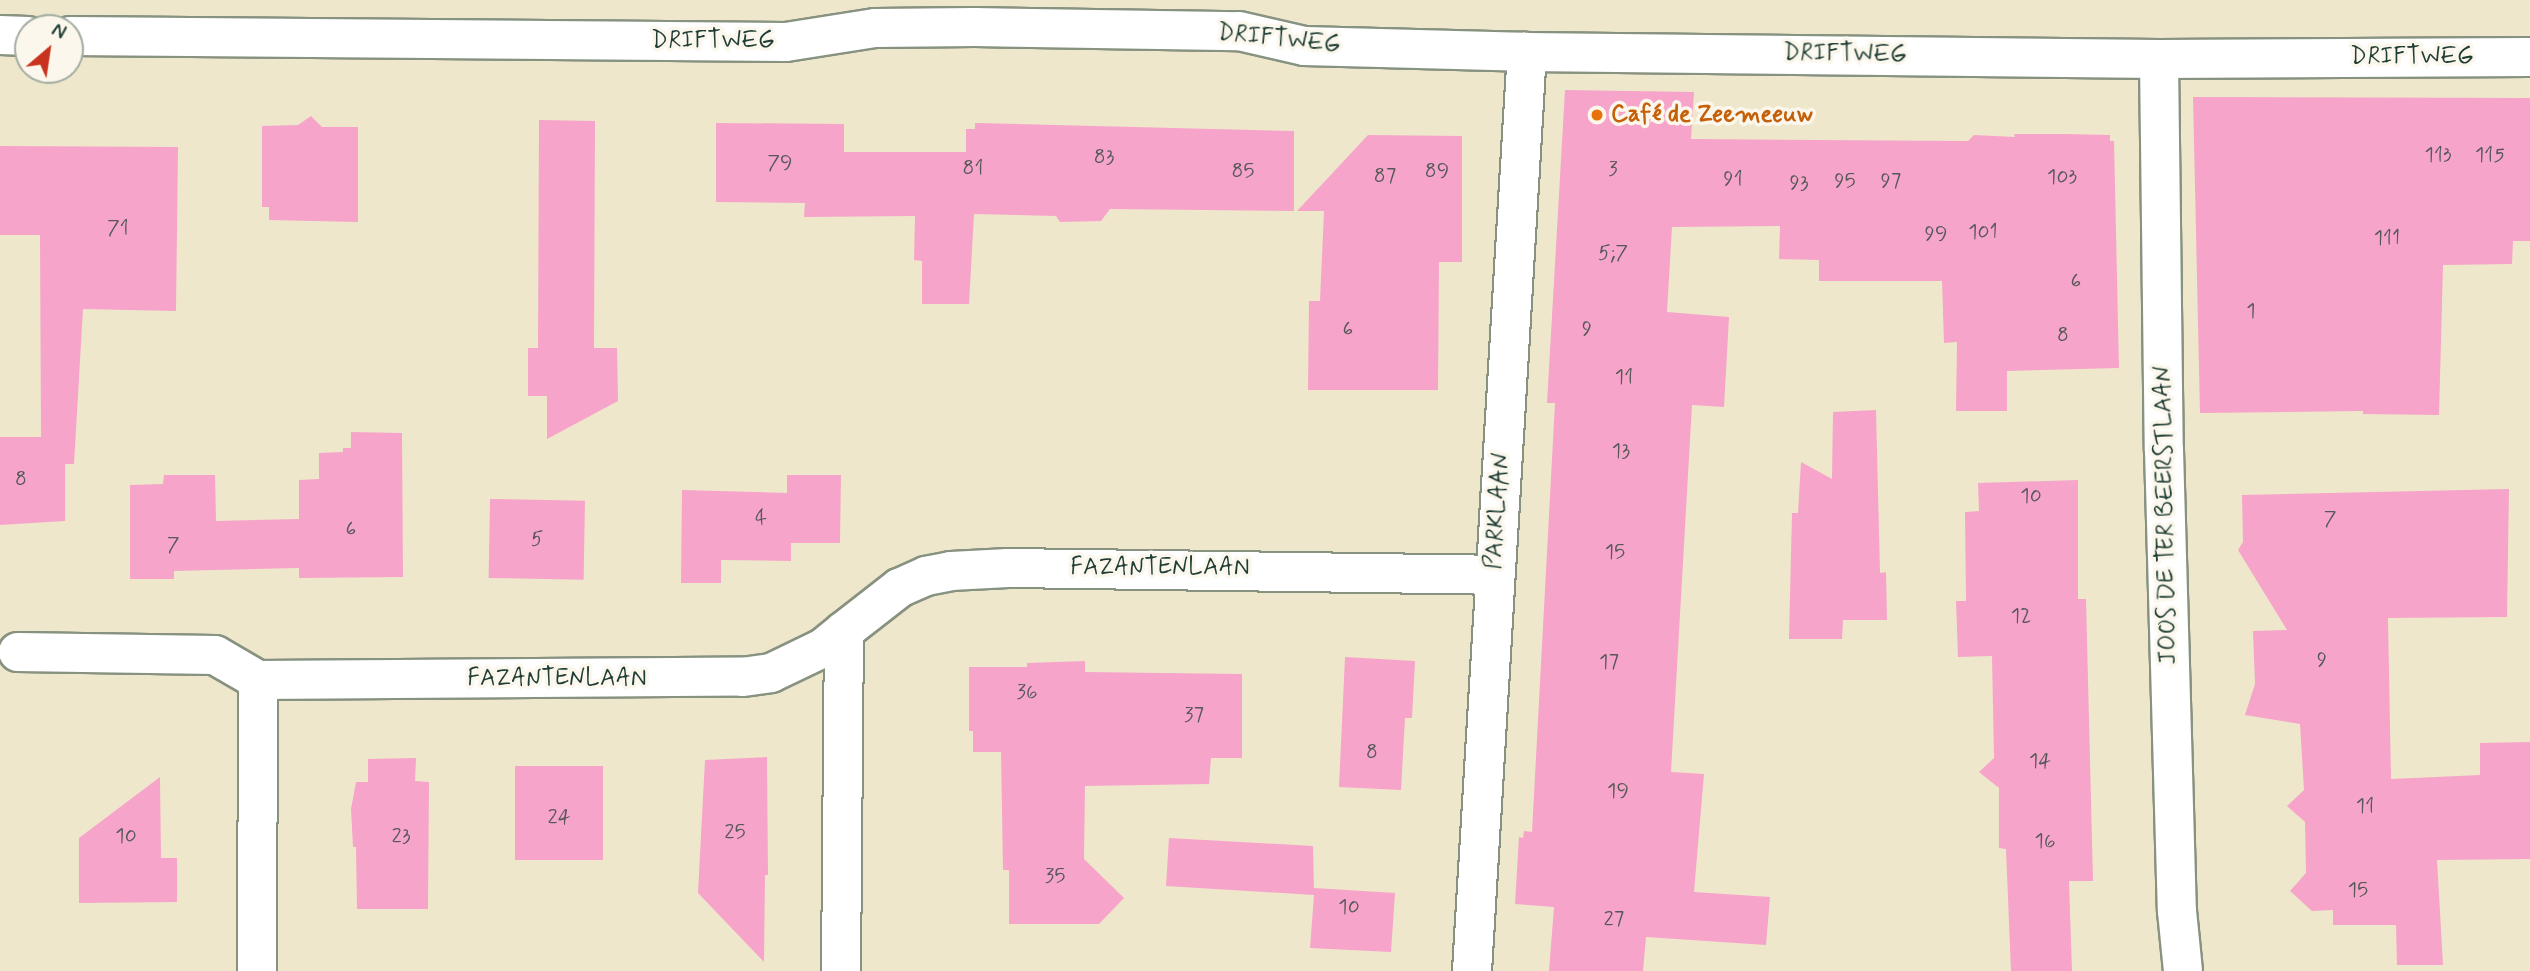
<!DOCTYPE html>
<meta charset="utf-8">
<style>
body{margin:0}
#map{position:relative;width:2530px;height:971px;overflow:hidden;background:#efe7cc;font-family:Mynerve,sans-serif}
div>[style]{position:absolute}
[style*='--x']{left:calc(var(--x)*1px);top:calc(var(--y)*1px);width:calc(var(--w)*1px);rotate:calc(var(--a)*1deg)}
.building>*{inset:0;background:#f6a4c9;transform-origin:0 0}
.roads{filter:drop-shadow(2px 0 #879280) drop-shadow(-2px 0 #879280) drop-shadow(0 2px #879280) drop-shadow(0 -2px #879280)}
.minor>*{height:38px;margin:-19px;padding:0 19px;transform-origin:19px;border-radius:19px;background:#fff}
.tertiary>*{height:38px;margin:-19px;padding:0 19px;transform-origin:19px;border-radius:19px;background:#fff}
.dots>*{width:19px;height:19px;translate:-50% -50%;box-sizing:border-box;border:4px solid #fbf7ec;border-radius:50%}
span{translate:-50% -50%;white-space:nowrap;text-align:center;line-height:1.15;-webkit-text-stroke:7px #fbf7ec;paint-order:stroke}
.number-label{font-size:21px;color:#555759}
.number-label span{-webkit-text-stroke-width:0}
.street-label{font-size:24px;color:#1f3d34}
.food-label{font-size:24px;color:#c56008;font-weight:700}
.left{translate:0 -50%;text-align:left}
.north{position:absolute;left:14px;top:14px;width:70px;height:70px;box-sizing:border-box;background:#fbf7ec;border:2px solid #a3ada2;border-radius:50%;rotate:29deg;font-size:19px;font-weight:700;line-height:28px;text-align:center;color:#1f3d34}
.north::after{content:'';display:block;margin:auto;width:24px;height:32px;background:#c8321e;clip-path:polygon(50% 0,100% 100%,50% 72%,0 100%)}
</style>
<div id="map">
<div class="building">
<i style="clip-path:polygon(1565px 90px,1694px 92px,1691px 139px,1968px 141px,1974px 135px,2015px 137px,2014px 134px,2065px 134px,2110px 135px,2110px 141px,2114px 141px,2119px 368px,2007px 371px,2007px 411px,1956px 411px,1957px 342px,1944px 343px,1942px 281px,1819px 281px,1819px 260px,1779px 259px,1780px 226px,1672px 227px,1667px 312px,1729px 317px,1724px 407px,1692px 405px,1671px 772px,1704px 774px,1694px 892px,1770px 897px,1766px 945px,1646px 937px,1643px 971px,1549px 971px,1554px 907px,1515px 904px,1519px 837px,1523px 838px,1524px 831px,1532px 832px,1555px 403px,1547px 403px)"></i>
<i style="clip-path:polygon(2193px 97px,2530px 98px,2530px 241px,2513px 241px,2512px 264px,2443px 265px,2439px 415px,2363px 414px,2363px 411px,2200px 413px)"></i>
<i style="clip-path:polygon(311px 116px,322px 127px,358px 127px,358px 222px,269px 220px,269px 207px,262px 207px,262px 126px,298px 125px)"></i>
<i style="clip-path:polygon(539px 120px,595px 121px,594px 348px,617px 348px,618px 401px,547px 439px,547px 396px,528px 396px,528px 348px,538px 348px)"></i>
<i style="clip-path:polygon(716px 123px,844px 124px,844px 152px,966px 152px,966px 129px,975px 129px,975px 123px,1294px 131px,1294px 211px,1110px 209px,1101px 221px,1060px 222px,1056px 216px,974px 214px,969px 304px,922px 304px,922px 261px,914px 260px,915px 216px,804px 217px,805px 203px,716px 202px)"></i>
<i style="clip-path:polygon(1368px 135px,1462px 136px,1462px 262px,1439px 262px,1438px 390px,1308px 390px,1309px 301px,1320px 301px,1324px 211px,1297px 211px)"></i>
<i style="clip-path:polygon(0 146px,178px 147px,176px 311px,83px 309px,74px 464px,65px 464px,65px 521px,0 525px,0 437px,41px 437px,40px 235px,0 235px)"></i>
<i style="clip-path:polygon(1876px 410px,1880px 573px,1886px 572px,1887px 620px,1843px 620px,1842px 639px,1789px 639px,1792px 513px,1798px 513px,1801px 462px,1832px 479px,1833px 412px)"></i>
<i style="clip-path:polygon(351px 432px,402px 433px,403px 577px,299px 578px,299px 568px,174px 571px,174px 579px,130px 579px,130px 485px,163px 484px,164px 475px,215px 475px,216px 521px,299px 519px,299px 480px,319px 479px,319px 453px,343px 452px,343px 448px,351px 448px)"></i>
<i style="clip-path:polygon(787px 475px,841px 475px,840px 543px,791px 543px,791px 561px,721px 560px,721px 583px,681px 583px,682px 490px,787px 493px)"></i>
<i style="clip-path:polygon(2078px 480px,2078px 599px,2086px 599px,2093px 881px,2069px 881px,2072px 971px,2011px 971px,2006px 849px,1999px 848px,1999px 788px,1979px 772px,1994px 758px,1992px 656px,1958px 657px,1956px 601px,1966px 601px,1965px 512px,1979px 511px,1978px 483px)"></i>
<i style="clip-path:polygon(2509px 489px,2507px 617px,2388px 618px,2391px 779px,2480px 775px,2480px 743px,2530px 742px,2530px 859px,2437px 860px,2443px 965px,2397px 965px,2396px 925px,2333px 925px,2333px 910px,2312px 911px,2290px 891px,2306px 873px,2305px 822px,2287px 806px,2304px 790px,2300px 724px,2245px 715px,2255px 684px,2253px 631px,2287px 630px,2238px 550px,2243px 542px,2242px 495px)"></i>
<i style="left:490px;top:499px;width:95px;height:79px;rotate:1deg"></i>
<i style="clip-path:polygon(1345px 657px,1415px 661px,1412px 718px,1405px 718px,1401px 790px,1339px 787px)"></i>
<i style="clip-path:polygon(1085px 661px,1085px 672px,1242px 674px,1242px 758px,1211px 758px,1209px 784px,1085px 786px,1084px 859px,1124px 898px,1099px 924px,1009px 924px,1009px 870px,1003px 870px,1001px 752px,973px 752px,973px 731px,969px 731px,969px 667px,1027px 667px,1027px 663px)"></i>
<i style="clip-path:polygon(767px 757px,768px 875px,765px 875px,764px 962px,698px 893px,705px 760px)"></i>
<i style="clip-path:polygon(416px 758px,415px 781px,429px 782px,428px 909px,357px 909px,356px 847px,353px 847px,351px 809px,356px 782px,368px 782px,368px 759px)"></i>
<i style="left:515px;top:766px;width:88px;height:94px"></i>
<i style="clip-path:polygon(160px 777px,161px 858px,177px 858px,177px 902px,79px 903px,79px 838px)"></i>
<i style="clip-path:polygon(1169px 838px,1313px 846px,1314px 892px,1314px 888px,1395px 893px,1391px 952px,1310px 948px,1314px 895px,1166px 886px)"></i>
</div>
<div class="roads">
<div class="minor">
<i style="--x:2159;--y:59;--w:391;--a:89.3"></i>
<i style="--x:2164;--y:450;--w:461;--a:88.4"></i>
<i style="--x:2177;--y:911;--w:60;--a:84.3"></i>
<i style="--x:18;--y:652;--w:197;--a:0.9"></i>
<i style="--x:215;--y:655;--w:50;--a:30.2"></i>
<i style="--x:257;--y:971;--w:291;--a:-89.8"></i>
<i style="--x:258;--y:680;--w:485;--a:-0.4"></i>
<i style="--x:743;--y:677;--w:28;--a:-8"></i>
<i style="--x:771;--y:673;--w:58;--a:-25.7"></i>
<i style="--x:823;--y:648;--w:27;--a:-39"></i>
<i style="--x:841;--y:971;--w:340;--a:-89.5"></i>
<i style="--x:844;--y:631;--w:70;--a:-38"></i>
<i style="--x:899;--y:588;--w:30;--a:-24"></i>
<i style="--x:926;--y:576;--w:25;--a:-11"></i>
<i style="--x:951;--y:571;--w:57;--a:-3"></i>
<i style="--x:1008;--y:568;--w:486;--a:0.8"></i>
</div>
<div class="tertiary">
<i style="--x:0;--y:35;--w:28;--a:2"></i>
<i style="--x:70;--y:36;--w:716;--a:0.48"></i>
<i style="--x:786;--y:42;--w:90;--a:-8.9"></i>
<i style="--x:875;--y:28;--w:100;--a:-0.6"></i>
<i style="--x:975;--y:27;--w:264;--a:0.9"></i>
<i style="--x:1239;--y:31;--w:67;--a:13"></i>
<i style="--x:1304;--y:46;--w:223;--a:1.5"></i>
<i style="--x:1527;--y:52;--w:632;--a:0.63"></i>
<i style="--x:2159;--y:59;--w:371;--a:-0.3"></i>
<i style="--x:1472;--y:971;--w:921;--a:-86.58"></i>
</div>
</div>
<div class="dots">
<i style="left:1597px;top:115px;background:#e8710a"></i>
</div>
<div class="number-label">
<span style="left:2438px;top:155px">113</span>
<span style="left:2490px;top:155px">115</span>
<span style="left:1104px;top:157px">83</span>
<span style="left:780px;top:163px">79</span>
<span style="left:973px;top:168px">81</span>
<span style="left:1613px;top:169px">3</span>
<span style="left:1243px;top:171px">85</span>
<span style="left:1437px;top:171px">89</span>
<span style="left:1385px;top:176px">87</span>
<span style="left:2062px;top:177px">103</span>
<span style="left:1733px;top:179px">91</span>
<span style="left:1845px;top:181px">95</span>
<span style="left:1891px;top:181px">97</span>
<span style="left:1799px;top:183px">93</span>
<span style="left:118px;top:228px">71</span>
<span style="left:1983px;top:232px">101</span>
<span style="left:1936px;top:234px">99</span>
<span style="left:2387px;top:238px">111</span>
<span style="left:1613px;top:253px">5;7</span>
<span style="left:2076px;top:281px">6</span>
<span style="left:2251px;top:311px">1</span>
<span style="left:1348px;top:329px">6</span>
<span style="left:1587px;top:329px">9</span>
<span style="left:2063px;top:335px">8</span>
<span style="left:1624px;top:377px">11</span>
<span style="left:1621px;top:451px">13</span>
<span style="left:21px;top:479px">8</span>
<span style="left:2031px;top:496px">10</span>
<span style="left:761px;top:518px">4</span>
<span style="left:2330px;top:519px">7</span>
<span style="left:351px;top:529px">6</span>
<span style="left:537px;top:539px">5</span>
<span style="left:173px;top:545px">7</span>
<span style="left:1615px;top:552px">15</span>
<span style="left:2021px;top:616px">12</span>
<span style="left:2322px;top:660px">9</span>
<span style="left:1609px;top:662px">17</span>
<span style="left:1027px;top:692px">36</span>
<span style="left:1194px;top:715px">37</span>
<span style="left:1372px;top:752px">8</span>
<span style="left:2040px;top:761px">14</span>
<span style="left:1618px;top:791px">19</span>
<span style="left:2365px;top:806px">11</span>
<span style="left:559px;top:817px">24</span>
<span style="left:735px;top:832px">25</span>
<span style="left:126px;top:836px">10</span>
<span style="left:401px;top:836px">23</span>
<span style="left:2045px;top:841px">16</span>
<span style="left:1055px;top:876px">35</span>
<span style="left:2358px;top:890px">15</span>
<span style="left:1349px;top:907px">10</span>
<span style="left:1614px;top:919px">27</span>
</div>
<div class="street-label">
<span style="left:1279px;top:39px;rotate:6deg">DRIFTWEG</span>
<span style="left:713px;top:41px">DRIFTWEG</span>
<span style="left:1845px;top:54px;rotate:1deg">DRIFTWEG</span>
<span style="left:2412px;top:57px">DRIFTWEG</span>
<span style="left:1498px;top:511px;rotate:-86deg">PARKLAAN</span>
<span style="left:2166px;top:515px;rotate:-91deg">JOOS DE TER BEERSTLAAN</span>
<span style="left:1160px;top:568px">FAZANTENLAAN</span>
<span style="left:557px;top:679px">FAZANTENLAAN</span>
</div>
<div class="food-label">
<span class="left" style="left:1611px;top:115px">Café de Zeemeeuw</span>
</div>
<div class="north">N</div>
</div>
